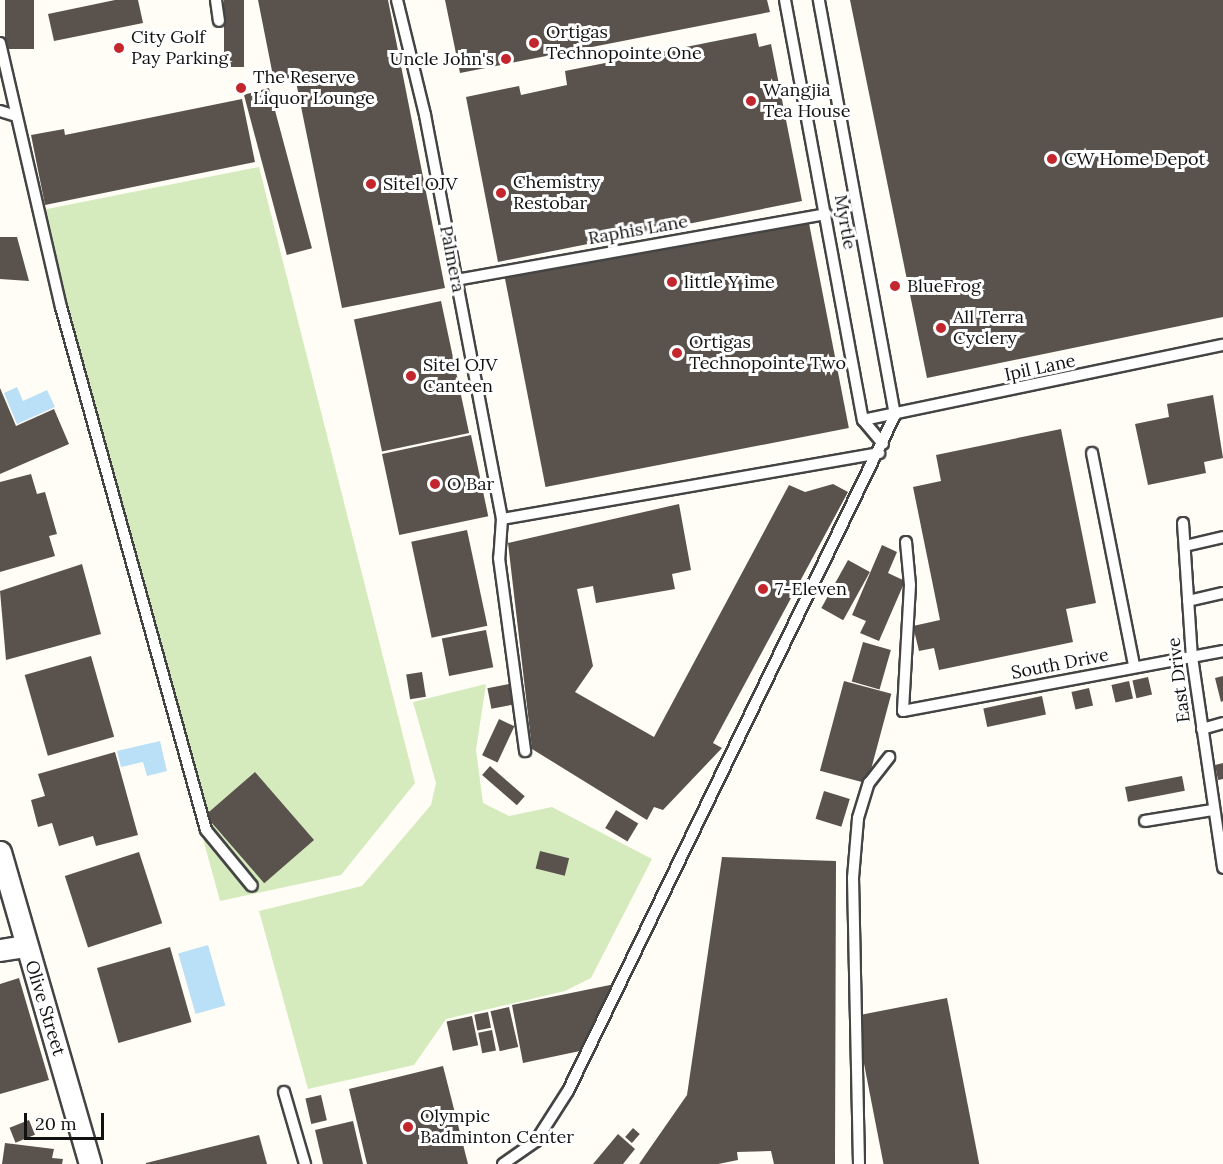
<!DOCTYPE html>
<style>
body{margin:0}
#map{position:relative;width:1223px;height:1164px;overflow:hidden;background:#fffdf5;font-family:Lora,serif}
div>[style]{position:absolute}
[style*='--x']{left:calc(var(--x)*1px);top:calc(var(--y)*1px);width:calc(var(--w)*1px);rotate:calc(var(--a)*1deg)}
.green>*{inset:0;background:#d5ebbd}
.water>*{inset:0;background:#b9e0f7;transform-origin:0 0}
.building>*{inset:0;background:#5a524d;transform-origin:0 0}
.roads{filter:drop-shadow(2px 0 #444) drop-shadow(-2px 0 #444) drop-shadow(0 2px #444) drop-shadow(0 -2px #444)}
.lane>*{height:10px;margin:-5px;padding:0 5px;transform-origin:5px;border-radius:5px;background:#fff}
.street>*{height:21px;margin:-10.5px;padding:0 10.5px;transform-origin:10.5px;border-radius:10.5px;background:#fff}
.dots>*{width:16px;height:16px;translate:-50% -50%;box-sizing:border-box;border:3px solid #fff;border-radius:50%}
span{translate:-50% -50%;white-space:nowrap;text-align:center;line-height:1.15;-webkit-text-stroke:6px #fff;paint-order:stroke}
.poi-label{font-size:18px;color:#111}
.left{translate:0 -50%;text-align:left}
.right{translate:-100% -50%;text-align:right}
.street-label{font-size:18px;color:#111}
.scale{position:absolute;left:24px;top:1113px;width:80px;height:27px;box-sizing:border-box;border:3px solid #111;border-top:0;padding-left:8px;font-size:18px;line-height:21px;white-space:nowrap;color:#111;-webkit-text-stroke:4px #fff;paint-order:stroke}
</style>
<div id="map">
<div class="green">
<i style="clip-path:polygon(259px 167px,415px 783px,341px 875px,220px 901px,32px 212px)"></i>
<i style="clip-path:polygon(486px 684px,476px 750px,483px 803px,509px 816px,552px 807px,652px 859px,591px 978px,565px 991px,446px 1019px,414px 1065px,308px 1089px,259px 911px,362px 886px,431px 805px,436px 783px,413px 702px)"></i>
</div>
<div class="water">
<i style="clip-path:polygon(17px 387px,23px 401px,47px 390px,55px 407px,17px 424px,4px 393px)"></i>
<i style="clip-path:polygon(160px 741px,167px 771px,147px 776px,143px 762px,121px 767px,117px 751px)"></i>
<i style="left:208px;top:945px;width:63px;height:31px;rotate:74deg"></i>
</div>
<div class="building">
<i style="left:5px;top:0;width:29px;height:49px"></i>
<i style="clip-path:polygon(115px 0,138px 0,143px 23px,54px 41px,48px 14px)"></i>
<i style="left:224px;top:0;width:20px;height:67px"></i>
<i style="clip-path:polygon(258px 0,388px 0,445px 288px,342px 308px,295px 77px,274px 81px)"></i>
<i style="clip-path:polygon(445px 0,767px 0,770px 12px,460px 73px)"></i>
<i style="clip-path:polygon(850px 0,1223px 0,1223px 317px,927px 378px)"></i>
<i style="clip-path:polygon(756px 33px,759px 47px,771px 44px,802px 201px,498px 262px,466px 97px,519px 86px,521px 95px,567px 85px,565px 71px)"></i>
<i style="left:269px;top:88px;width:166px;height:26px;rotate:75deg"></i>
<i style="clip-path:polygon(242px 99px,255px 162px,45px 205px,31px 135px,64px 129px,65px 135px)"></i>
<i style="left:808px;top:218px;width:214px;height:309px;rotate:79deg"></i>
<i style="clip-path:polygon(0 237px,17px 237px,29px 281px,0 279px)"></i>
<i style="left:441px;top:301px;width:135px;height:89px;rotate:78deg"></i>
<i style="clip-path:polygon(0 388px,16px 426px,54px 409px,69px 444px,0 474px)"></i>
<i style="clip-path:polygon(1213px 395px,1223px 458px,1204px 462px,1206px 473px,1148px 485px,1135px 424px,1169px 417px,1167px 404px)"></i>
<i style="clip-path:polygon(1061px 429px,1096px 603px,1066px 609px,1073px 642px,939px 670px,934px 648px,919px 651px,913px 626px,940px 620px,913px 487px,941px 481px,936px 455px)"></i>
<i style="left:471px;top:435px;width:83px;height:91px;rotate:78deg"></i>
<i style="clip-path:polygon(31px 474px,37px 494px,45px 492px,57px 534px,49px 536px,55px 556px,0 572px,0 482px)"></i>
<i style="clip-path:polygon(833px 484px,848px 492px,713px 743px,722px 748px,663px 810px,654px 807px,647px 820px,532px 749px,508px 543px,679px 504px,691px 570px,672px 574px,675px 589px,596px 603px,593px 586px,577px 589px,593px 666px,575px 692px,654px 737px,789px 485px,805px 492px)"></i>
<i style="left:467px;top:530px;width:98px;height:57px;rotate:78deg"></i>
<i style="clip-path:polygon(882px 545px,897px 552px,888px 573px,905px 581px,879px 641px,860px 633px,866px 621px,852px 615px)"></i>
<i style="left:848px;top:560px;width:25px;height:55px;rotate:29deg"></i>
<i style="clip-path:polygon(82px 564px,101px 634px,6px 660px,0 591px)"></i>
<i style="left:486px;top:630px;width:38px;height:45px;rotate:79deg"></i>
<i style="left:863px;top:642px;width:29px;height:41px;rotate:16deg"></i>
<i style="left:91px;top:656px;width:84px;height:69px;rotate:74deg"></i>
<i style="left:422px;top:672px;width:25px;height:16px;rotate:81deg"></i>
<i style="clip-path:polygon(1223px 676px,1223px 701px,1221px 702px,1215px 678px)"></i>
<i style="left:1148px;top:677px;width:18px;height:16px;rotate:77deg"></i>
<i style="left:844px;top:681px;width:49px;height:93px;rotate:15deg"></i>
<i style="left:1129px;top:681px;width:18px;height:18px;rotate:77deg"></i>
<i style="left:509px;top:684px;width:21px;height:22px;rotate:79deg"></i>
<i style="left:1089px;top:688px;width:18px;height:18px;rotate:77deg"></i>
<i style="left:1042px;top:696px;width:19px;height:60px;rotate:78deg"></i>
<i style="left:499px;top:719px;width:17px;height:40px;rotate:25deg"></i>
<i style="clip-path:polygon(115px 752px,138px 835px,96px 846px,93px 836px,59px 846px,52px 823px,38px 827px,31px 800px,45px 796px,38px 774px)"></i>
<i style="clip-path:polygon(1223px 763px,1223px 779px,1218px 780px,1215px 765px)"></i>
<i style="left:490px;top:766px;width:46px;height:12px;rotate:41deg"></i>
<i style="left:255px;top:772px;width:90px;height:66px;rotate:49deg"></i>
<i style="left:1182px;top:776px;width:15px;height:58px;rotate:79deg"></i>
<i style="left:824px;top:791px;width:27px;height:29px;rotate:17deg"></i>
<i style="left:616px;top:810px;width:26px;height:21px;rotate:31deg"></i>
<i style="left:540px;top:851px;width:30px;height:18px;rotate:14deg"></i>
<i style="left:139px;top:852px;width:75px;height:78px;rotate:72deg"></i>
<i style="clip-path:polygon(722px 857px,836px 861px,835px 1164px,774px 1164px,771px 1151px,737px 1152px,738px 1160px,718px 1164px,639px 1164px,687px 1095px)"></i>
<i style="left:170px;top:947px;width:78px;height:76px;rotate:74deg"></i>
<i style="clip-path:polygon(19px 978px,49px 1080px,0 1094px,0 984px)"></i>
<i style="clip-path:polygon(615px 984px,580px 1051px,523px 1063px,512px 1005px)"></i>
<i style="left:947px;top:998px;width:169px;height:94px;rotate:79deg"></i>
<i style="left:509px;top:1007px;width:41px;height:19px;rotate:77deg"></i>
<i style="left:488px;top:1012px;width:16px;height:14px;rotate:79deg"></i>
<i style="left:472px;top:1016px;width:30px;height:26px;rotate:78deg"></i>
<i style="left:492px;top:1030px;width:21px;height:14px;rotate:79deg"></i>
<i style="clip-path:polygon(443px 1066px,468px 1164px,367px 1164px,349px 1089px)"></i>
<i style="left:321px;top:1095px;width:26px;height:16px;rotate:77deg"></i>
<i style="left:29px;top:1120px;width:16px;height:21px;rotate:68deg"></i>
<i style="clip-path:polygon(353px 1121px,363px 1164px,323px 1164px,315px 1130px)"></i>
<i style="left:633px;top:1128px;width:9px;height:12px;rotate:41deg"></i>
<i style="clip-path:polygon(618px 1134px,635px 1149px,623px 1164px,593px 1164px)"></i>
<i style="clip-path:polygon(259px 1135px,267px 1164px,146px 1164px,146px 1163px)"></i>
<i style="clip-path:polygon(5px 1143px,54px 1149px,52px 1158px,63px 1159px,62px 1164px,2px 1164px)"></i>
</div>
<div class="roads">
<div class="lane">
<i style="--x:216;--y:0;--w:21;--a:82"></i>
<i style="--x:397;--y:0;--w:118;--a:76.3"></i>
<i style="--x:425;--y:115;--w:411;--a:79.2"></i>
<i style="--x:502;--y:519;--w:39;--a:94"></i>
<i style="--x:499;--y:558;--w:195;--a:82.3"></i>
<i style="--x:785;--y:0;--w:427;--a:79.5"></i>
<i style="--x:863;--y:420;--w:31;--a:50"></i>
<i style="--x:0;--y:43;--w:271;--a:77"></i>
<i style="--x:61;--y:307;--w:543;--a:74.5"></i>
<i style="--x:206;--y:830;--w:72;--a:50.6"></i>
<i style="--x:0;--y:111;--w:17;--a:17"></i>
<i style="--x:456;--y:280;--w:376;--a:-10.1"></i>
<i style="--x:863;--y:420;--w:368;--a:-11.8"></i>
<i style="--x:1092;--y:453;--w:217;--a:78.8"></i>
<i style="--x:502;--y:519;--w:383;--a:-9.9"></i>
<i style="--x:1183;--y:523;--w:134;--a:86.2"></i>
<i style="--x:1192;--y:657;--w:213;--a:81.6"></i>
<i style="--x:906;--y:542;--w:43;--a:84.7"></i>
<i style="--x:910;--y:585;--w:126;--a:93.2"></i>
<i style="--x:903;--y:711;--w:326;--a:-10.6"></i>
<i style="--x:1185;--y:546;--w:39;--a:-13"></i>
<i style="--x:1188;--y:601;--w:36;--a:-13"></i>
<i style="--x:1202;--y:729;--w:22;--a:-16"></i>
<i style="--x:1145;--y:821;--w:68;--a:-9.3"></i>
<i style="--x:284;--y:1092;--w:75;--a:73.7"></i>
<i style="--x:503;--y:1164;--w:40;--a:-34.9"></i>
<i style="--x:536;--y:1141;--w:59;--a:-57.4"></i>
<i style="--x:568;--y:1091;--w:751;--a:-64.19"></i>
<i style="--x:895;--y:415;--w:422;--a:-100.4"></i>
<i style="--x:859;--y:1164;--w:286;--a:-91.2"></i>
<i style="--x:853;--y:878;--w:60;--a:-85.2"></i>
<i style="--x:858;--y:818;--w:37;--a:-73"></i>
<i style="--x:869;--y:783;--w:33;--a:-52"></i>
</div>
<div class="street">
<i style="--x:0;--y:852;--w:325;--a:73.9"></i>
<i style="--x:0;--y:950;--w:26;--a:-9"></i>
</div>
</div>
<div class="dots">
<i style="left:534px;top:43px;background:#c4262e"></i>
<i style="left:119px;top:48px;background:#c4262e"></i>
<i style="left:506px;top:59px;background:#c4262e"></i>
<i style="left:241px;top:88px;background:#c4262e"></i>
<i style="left:751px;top:101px;background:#c4262e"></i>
<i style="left:1052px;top:159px;background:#c4262e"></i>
<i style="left:371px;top:184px;background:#c4262e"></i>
<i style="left:501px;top:193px;background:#c4262e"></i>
<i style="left:672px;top:282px;background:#c4262e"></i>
<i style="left:895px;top:286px;background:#c4262e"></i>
<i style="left:941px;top:328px;background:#c4262e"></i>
<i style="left:677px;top:353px;background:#c4262e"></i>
<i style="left:411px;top:376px;background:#c4262e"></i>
<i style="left:435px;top:484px;background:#c4262e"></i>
<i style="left:763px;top:589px;background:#c4262e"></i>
<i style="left:408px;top:1127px;background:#c4262e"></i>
</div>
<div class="poi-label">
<span class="left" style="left:546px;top:43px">Ortigas<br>Technopointe One</span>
<span class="left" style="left:131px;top:48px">City Golf<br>Pay Parking</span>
<span class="right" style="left:494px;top:59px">Uncle John's</span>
<span class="left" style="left:253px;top:88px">The Reserve<br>Liquor Lounge</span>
<span class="left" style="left:763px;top:101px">Wangjia<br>Tea House</span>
<span class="left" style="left:1064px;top:159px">CW Home Depot</span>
<span class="left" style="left:513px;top:193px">Chemistry<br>Restobar</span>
<span class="left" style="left:383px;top:184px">Sitel OJV</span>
<span class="left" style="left:684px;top:282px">little Y ime</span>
<span class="left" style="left:907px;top:286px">BlueFrog</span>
<span class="left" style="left:953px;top:328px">All Terra<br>Cyclery</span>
<span class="left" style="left:689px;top:353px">Ortigas<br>Technopointe Two</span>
<span class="left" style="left:423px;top:376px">Sitel OJV<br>Canteen</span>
<span class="left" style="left:447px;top:484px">O Bar</span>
<span class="left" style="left:775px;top:589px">7-Eleven</span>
<span class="left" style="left:420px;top:1127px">Olympic<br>Badminton Center</span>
</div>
<div class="street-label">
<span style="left:845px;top:222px;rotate:80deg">Myrtle</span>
<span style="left:638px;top:230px;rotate:-10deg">Raphis Lane</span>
<span style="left:452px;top:259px;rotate:79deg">Palmera</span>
<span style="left:1040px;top:368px;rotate:-12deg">Ipil Lane</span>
<span style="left:1060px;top:664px;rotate:-11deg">South Drive</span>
<span style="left:1179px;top:680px;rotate:-97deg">East Drive</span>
<span style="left:45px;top:1008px;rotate:73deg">Olive Street</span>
</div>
<div class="scale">20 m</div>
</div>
